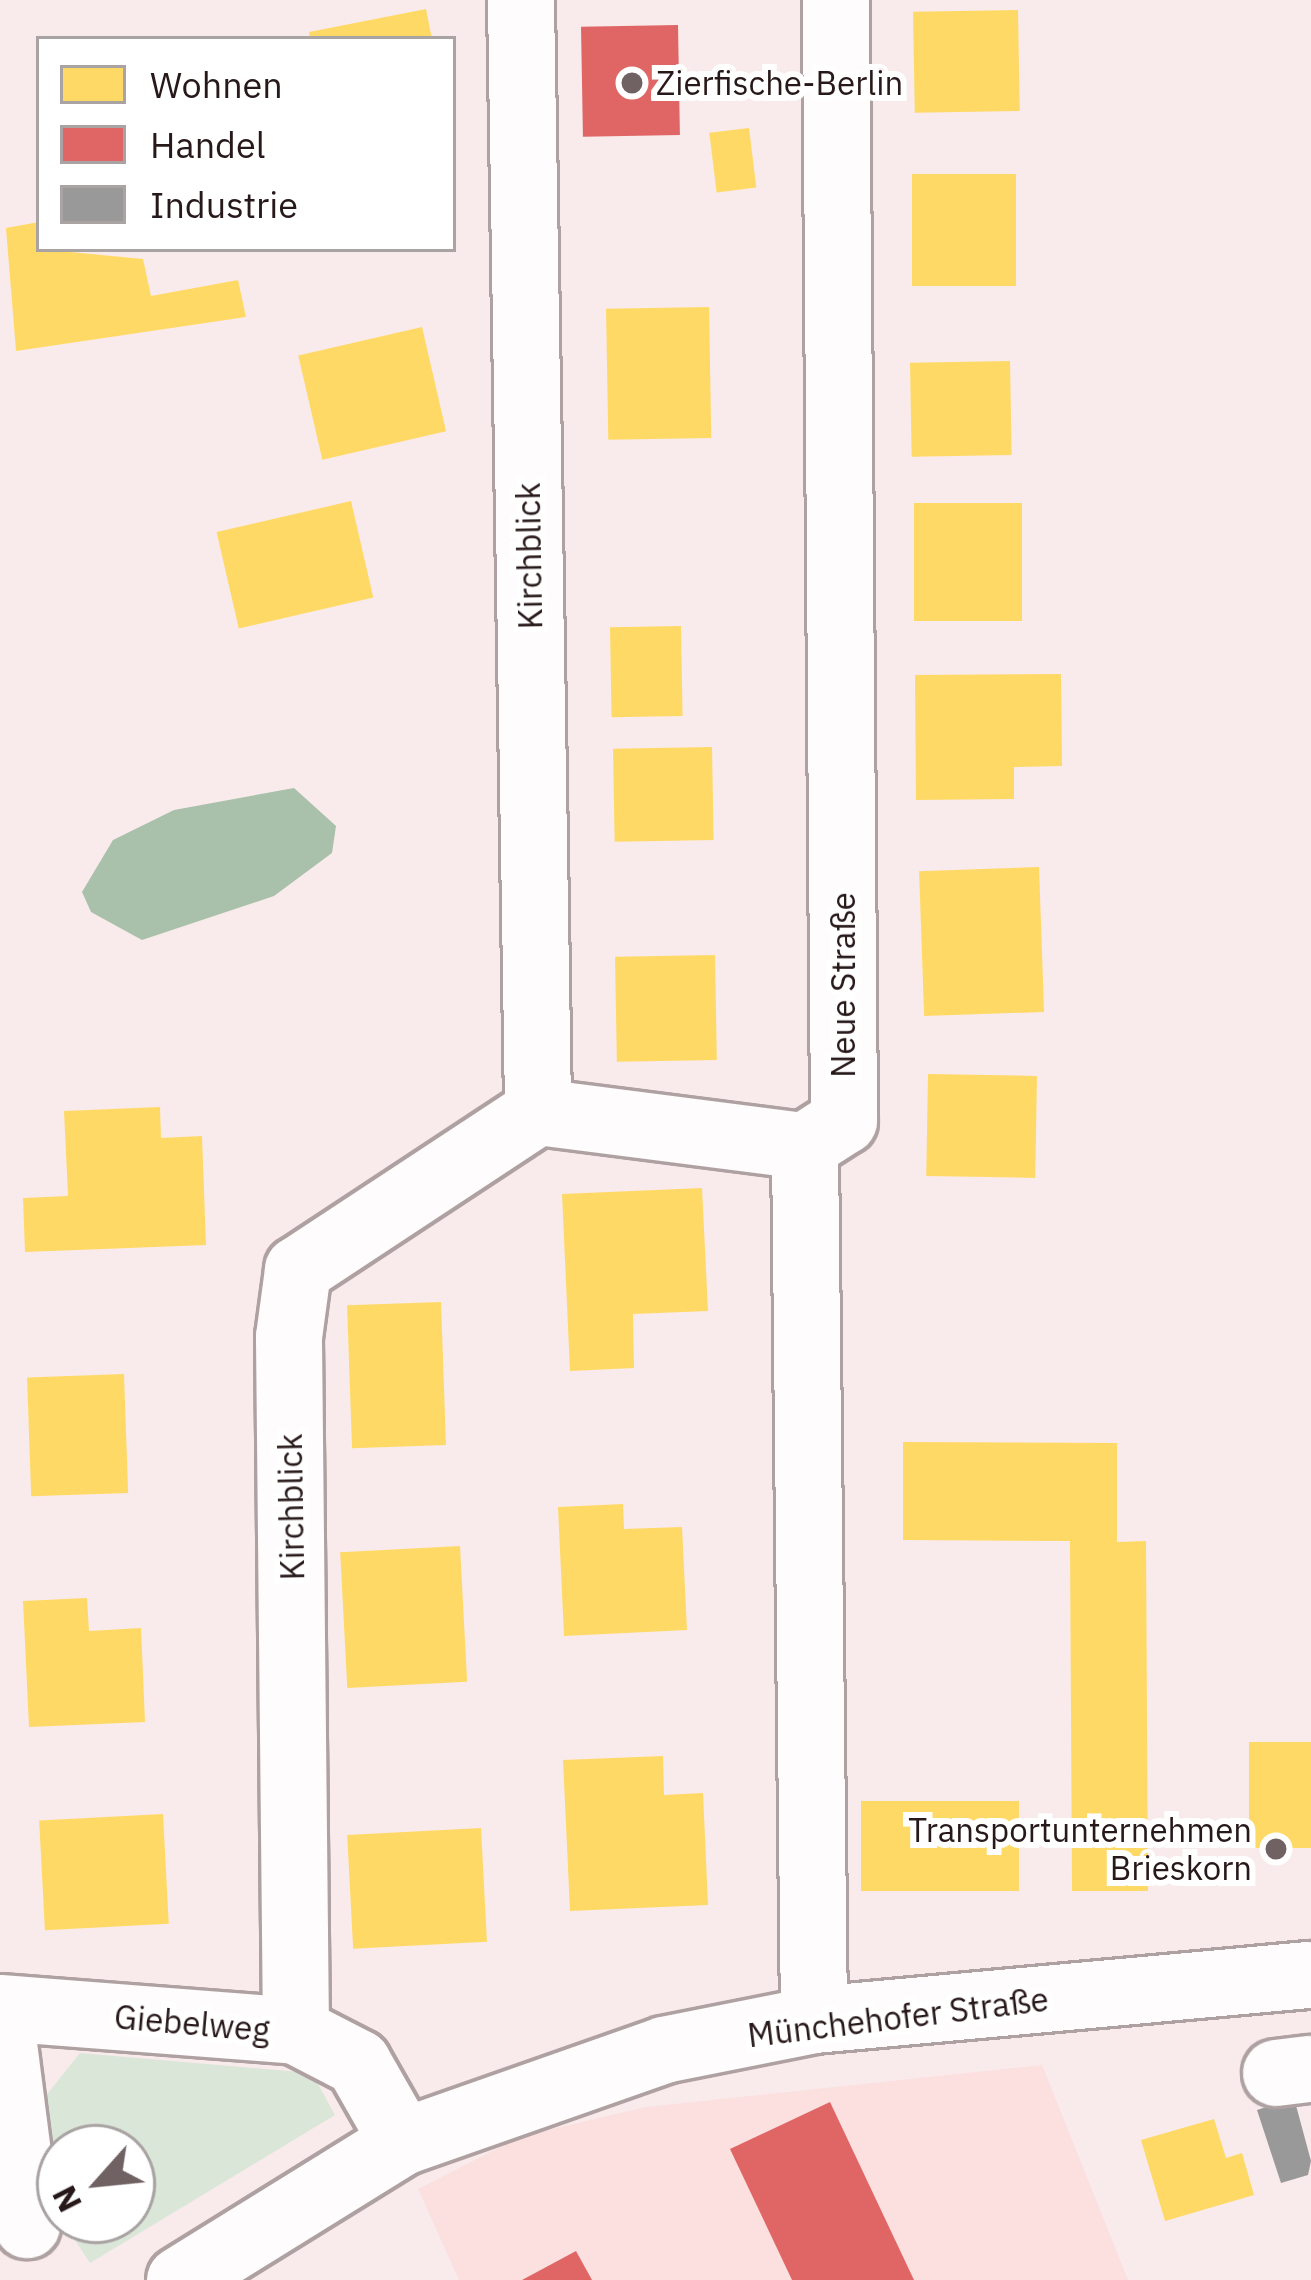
<!DOCTYPE html>
<meta charset="utf-8">
<style>
body{margin:0}
#map{position:relative;width:1311px;height:2280px;overflow:hidden;background:#f9ebeb;font-family:"IBM Plex Sans",sans-serif}
div>[style]{position:absolute}
[style*='--x']{left:calc(var(--x)*1px);top:calc(var(--y)*1px);width:calc(var(--w)*1px);rotate:calc(var(--a)*1deg)}
.built>*{inset:0;background:#fcdfdf}
.green>*{inset:0;background:#dae6d8}
.water>*{inset:0;background:#a9c0ab}
.homes>*{inset:0;background:#ffd966;transform-origin:0 0}
.shops>*{inset:0;background:#e06666;transform-origin:0 0}
.industry>*{inset:0;background:#999}
.roads{filter:drop-shadow(3px 0 #afa1a1) drop-shadow(-3px 0 #afa1a1) drop-shadow(0 3px #afa1a1) drop-shadow(0 -3px #afa1a1)}
.minor>*{height:66px;margin:-33px;padding:0 33px;transform-origin:33px;border-radius:33px;background:#fefcfc}
.dots>*{width:33px;height:33px;translate:-50% -50%;box-sizing:border-box;border:6px solid #fff;border-radius:50%}
span{translate:-50% -50%;white-space:nowrap;text-align:center;line-height:1.15;-webkit-text-stroke:12px #fff;paint-order:stroke}
.poi-label{font-size:33px;color:#271819}
.left{translate:0 -50%;text-align:left}
.right{translate:-100% -50%;text-align:right}
.street-label{font-size:33px;color:#271819}
.legend{position:absolute;left:36px;top:36px;width:420px;height:216px;box-sizing:border-box;background:#fff;border:3px solid #a9a3a3;margin:0;padding:15px 21px;list-style:none;font-size:36px;color:#271819}
.legend li{display:flex;align-items:center;gap:24px;height:60px}
.legend b{width:60px;border:3px solid #a9a3a3}
.north{position:absolute;left:36px;top:2124px;width:120px;height:120px;box-sizing:border-box;background:#fff;border:3px solid #a9a3a3;border-radius:50%;rotate:243deg;font-size:33px;font-weight:700;line-height:48px;text-align:center;color:#271819}
.north::after{content:'';display:block;margin:auto;width:42px;height:54px;background:#706262;clip-path:polygon(50% 0,100% 100%,50% 72%,0 100%)}
</style>
<div id="map">
<div class="built">
<i style="clip-path:polygon(1042px 2065px,1128px 2280px,459px 2280px,418px 2189px,522px 2136px,646px 2107px)"></i>
</div>
<div class="green">
<i style="clip-path:polygon(80px 2053px,312px 2073px,335px 2115px,90px 2263px,62px 2220px,132px 2220px,132px 2148px,60px 2148px,60px 2217px,44px 2098px)"></i>
</div>
<div class="water">
<i style="clip-path:polygon(294px 788px,336px 826px,332px 853px,274px 896px,142px 940px,91px 912px,82px 892px,113px 840px,174px 810px)"></i>
</div>
<div class="homes">
<i style="clip-path:polygon(426px 9px,432px 39px,310px 39px,309px 32px)"></i>
<i style="left:1018px;top:10px;width:101px;height:105px;rotate:89deg"></i>
<i style="left:749px;top:128px;width:60px;height:40px;rotate:83deg"></i>
<i style="left:912px;top:174px;width:104px;height:112px"></i>
<i style="clip-path:polygon(39px 222px,39px 249px,143px 259px,151px 296px,238px 280px,246px 317px,16px 351px,6px 228px)"></i>
<i style="left:709px;top:307px;width:131px;height:103px;rotate:89deg"></i>
<i style="left:422px;top:327px;width:107px;height:127px;rotate:77deg"></i>
<i style="left:1010px;top:361px;width:94px;height:100px;rotate:89deg"></i>
<i style="left:351px;top:501px;width:99px;height:138px;rotate:77deg"></i>
<i style="left:914px;top:503px;width:108px;height:118px"></i>
<i style="left:681px;top:626px;width:90px;height:71px;rotate:89deg"></i>
<i style="clip-path:polygon(1061px 674px,1062px 766px,1014px 767px,1014px 799px,916px 800px,915px 675px)"></i>
<i style="left:712px;top:747px;width:93px;height:99px;rotate:89deg"></i>
<i style="left:1039px;top:867px;width:145px;height:120px;rotate:88deg"></i>
<i style="left:715px;top:955px;width:105px;height:100px;rotate:89deg"></i>
<i style="left:928px;top:1074px;width:109px;height:102px;rotate:1deg"></i>
<i style="clip-path:polygon(160px 1107px,161px 1138px,202px 1136px,206px 1245px,25px 1252px,23px 1198px,68px 1196px,64px 1111px)"></i>
<i style="clip-path:polygon(702px 1188px,708px 1311px,633px 1314px,634px 1368px,570px 1371px,562px 1194px)"></i>
<i style="left:441px;top:1302px;width:143px;height:94px;rotate:88deg"></i>
<i style="left:124px;top:1374px;width:119px;height:97px;rotate:88deg"></i>
<i style="clip-path:polygon(903px 1442px,1117px 1443px,1117px 1542px,1146px 1541px,1148px 1891px,1072px 1891px,1070px 1541px,903px 1540px)"></i>
<i style="clip-path:polygon(623px 1504px,624px 1529px,682px 1527px,687px 1630px,564px 1636px,558px 1507px)"></i>
<i style="left:460px;top:1546px;width:136px;height:120px;rotate:87deg"></i>
<i style="clip-path:polygon(87px 1598px,89px 1631px,141px 1628px,145px 1722px,29px 1727px,23px 1601px)"></i>
<i style="left:1311px;top:1742px;width:106px;height:62px;rotate:90deg"></i>
<i style="clip-path:polygon(663px 1756px,664px 1795px,703px 1793px,708px 1905px,570px 1911px,563px 1760px)"></i>
<i style="left:861px;top:1801px;width:158px;height:90px"></i>
<i style="left:163px;top:1814px;width:110px;height:124px;rotate:87deg"></i>
<i style="left:481px;top:1828px;width:114px;height:134px;rotate:87deg"></i>
<i style="clip-path:polygon(1214px 2119px,1226px 2158px,1242px 2153px,1254px 2195px,1165px 2221px,1141px 2140px)"></i>
</div>
<div class="shops">
<i style="left:678px;top:25px;width:110px;height:97px;rotate:89deg"></i>
<i style="clip-path:polygon(830px 2102px,914px 2280px,792px 2280px,730px 2149px)"></i>
<i style="clip-path:polygon(576px 2251px,592px 2280px,522px 2280px)"></i>
</div>
<div class="industry">
<i style="clip-path:polygon(1294px 2098px,1311px 2161px,1308px 2175px,1281px 2183px,1257px 2110px)"></i>
</div>
<div class="roads">
<div class="minor">
<i style="--x:521;--y:0;--w:1112;--a:89.12"></i>
<i style="--x:538;--y:1112;--w:269;--a:7.3"></i>
<i style="--x:0;--y:2008;--w:297;--a:4.4"></i>
<i style="--x:296;--y:2031;--w:70;--a:27.3"></i>
<i style="--x:358;--y:2063;--w:91;--a:60.3"></i>
<i style="--x:0;--y:2013;--w:214;--a:82.7"></i>
<i style="--x:814;--y:2020;--w:874;--a:-90.59"></i>
<i style="--x:805;--y:1146;--w:46;--a:-32.7"></i>
<i style="--x:844;--y:1121;--w:1121;--a:-90.41"></i>
<i style="--x:296;--y:2031;--w:694;--a:-90.58"></i>
<i style="--x:289;--y:1337;--w:68;--a:-82.3"></i>
<i style="--x:298;--y:1270;--w:287;--a:-33.4"></i>
<i style="--x:1276;--y:2073;--w:35;--a:-7"></i>
<i style="--x:180;--y:2280;--w:262;--a:-31.8"></i>
<i style="--x:403;--y:2142;--w:277;--a:-19.4"></i>
<i style="--x:664;--y:2050;--w:153;--a:-11.3"></i>
<i style="--x:814;--y:2020;--w:499;--a:-5.2"></i>
</div>
</div>
<div class="dots">
<i style="left:632px;top:83px;background:#706262"></i>
<i style="left:1276px;top:1849px;background:#706262"></i>
</div>
<div class="poi-label">
<span class="left" style="left:656px;top:83px">Zierfische-Berlin</span>
<span class="right" style="left:1252px;top:1849px">Transportunternehmen<br>Brieskorn</span>
</div>
<div class="street-label">
<span style="left:529px;top:556px;rotate:-91deg">Kirchblick</span>
<span style="left:843px;top:985px;rotate:-90deg">Neue Straße</span>
<span style="left:291px;top:1507px;rotate:-91deg">Kirchblick</span>
<span style="left:898px;top:2017px;rotate:-7deg">Münchehofer Straße</span>
<span style="left:192px;top:2023px;rotate:5deg">Giebelweg</span>
</div>
<ul class="legend">
<li><b style="height:33px;background:#ffd966"></b>Wohnen</li>
<li><b style="height:33px;background:#e06666"></b>Handel</li>
<li><b style="height:33px;background:#999"></b>Industrie</li>
</ul>
<div class="north">N</div>
</div>
